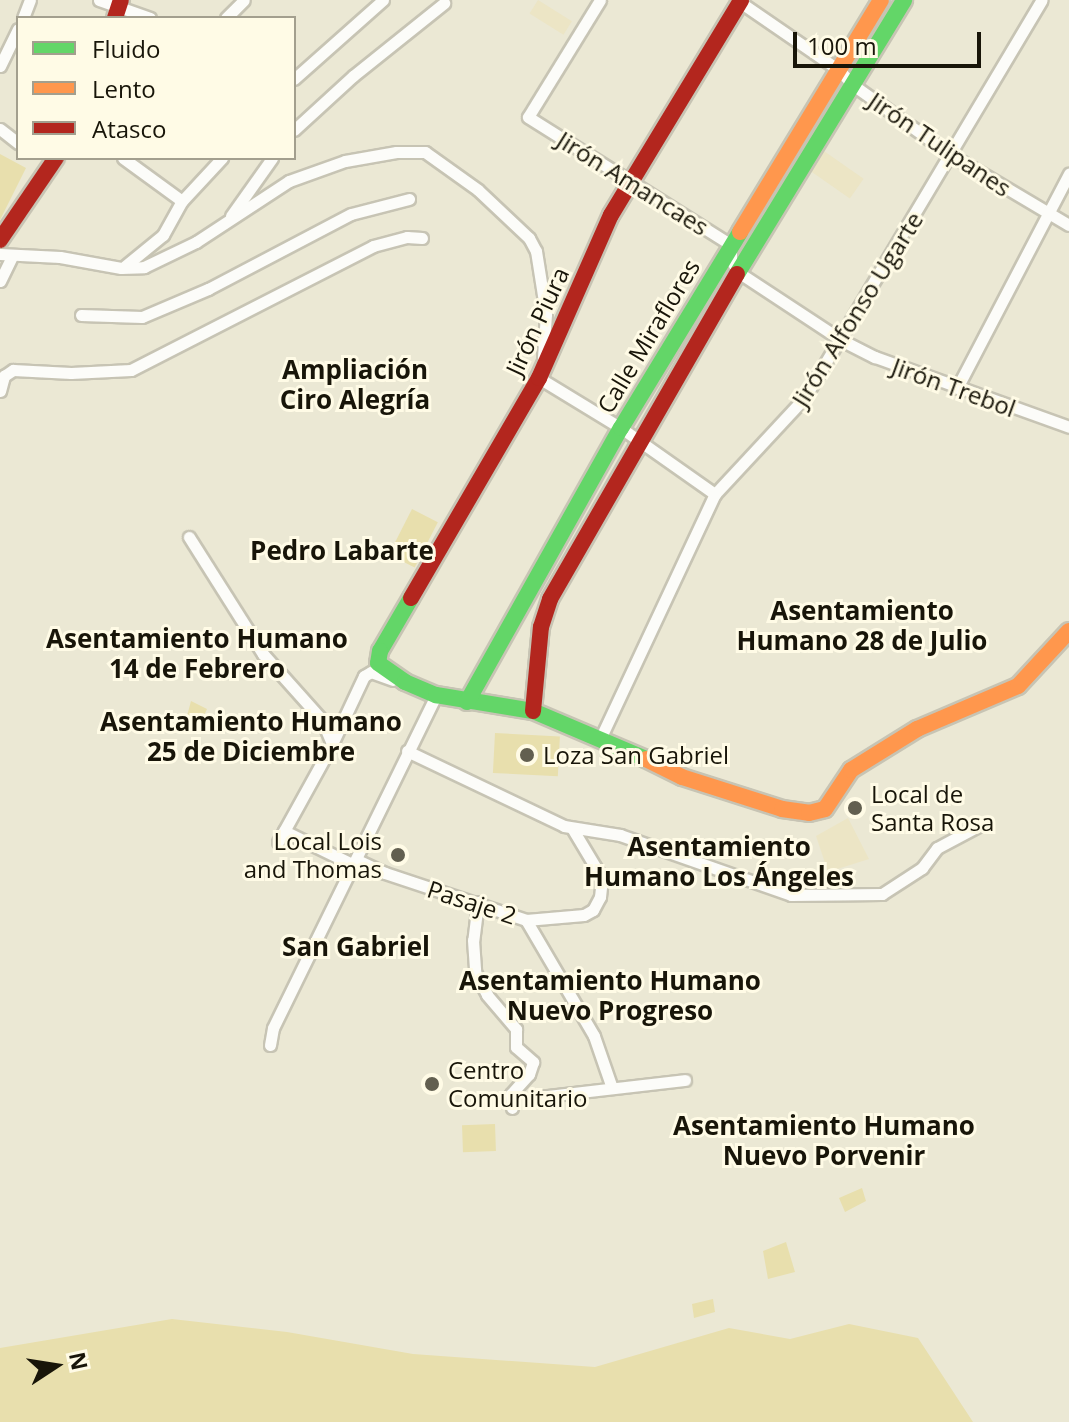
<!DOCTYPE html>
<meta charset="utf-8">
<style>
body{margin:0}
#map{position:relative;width:1069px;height:1422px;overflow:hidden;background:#ebe8d4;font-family:"Open Sans",sans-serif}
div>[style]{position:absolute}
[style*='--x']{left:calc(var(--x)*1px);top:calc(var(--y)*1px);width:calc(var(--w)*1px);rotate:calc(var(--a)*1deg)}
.built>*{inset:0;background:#ece5c5;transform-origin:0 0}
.green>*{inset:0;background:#e8dfad;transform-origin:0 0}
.roads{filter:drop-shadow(2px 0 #c7c4b4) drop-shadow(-2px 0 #c7c4b4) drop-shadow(0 2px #c7c4b4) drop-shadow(0 -2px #c7c4b4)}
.street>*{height:11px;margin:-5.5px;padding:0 5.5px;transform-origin:5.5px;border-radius:5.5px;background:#fcfcf9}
.fast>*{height:16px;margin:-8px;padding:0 8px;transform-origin:8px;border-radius:8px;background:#63d668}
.slow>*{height:16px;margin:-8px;padding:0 8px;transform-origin:8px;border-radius:8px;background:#ff974d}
.jam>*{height:16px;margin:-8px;padding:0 8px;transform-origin:8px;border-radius:8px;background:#b3261e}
.dots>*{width:22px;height:22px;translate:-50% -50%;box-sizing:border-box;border:4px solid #fffbe6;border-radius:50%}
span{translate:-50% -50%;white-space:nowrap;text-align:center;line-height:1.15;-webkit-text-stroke:6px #fffbe6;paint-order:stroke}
.street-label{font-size:24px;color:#181509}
.poi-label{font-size:24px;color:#181509}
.left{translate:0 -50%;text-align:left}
.right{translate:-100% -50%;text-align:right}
.neighbourhood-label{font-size:26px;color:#181509;font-weight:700}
.legend{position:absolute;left:16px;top:16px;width:280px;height:144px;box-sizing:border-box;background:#fffbe6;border:2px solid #a39f8e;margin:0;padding:10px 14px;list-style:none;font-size:24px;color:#181509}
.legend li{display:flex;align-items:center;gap:16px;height:40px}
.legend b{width:40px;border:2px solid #a39f8e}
.north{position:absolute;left:16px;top:1326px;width:80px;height:80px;-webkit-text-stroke:6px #fffbe6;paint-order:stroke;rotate:78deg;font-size:22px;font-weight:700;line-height:32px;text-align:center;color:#181509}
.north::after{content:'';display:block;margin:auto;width:28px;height:36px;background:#181509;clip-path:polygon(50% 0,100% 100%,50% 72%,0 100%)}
.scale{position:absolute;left:793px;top:32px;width:188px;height:36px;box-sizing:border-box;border:4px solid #181509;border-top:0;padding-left:10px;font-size:24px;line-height:28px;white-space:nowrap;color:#181509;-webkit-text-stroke:6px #fffbe6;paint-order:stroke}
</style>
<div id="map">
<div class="built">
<i style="left:538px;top:0;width:40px;height:16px;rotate:32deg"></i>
<i style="left:821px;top:149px;width:52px;height:24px;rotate:35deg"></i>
<i style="clip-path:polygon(848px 818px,869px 859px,828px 872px,816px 836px)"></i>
</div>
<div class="green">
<i style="clip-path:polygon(0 154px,26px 168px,0 220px)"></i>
<i style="left:412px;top:509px;width:29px;height:51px;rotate:27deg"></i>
<i style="clip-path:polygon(191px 701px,207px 709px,200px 724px,187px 716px)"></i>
<i style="left:495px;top:733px;width:65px;height:40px;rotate:3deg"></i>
<i style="left:495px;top:1124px;width:27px;height:33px;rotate:88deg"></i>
<i style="clip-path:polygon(862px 1188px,866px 1201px,845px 1212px,839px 1198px)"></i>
<i style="clip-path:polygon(786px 1242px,795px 1272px,768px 1279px,763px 1251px)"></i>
<i style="clip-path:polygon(713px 1299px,715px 1312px,694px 1318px,692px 1304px)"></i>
<i style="clip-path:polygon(172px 1319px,287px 1332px,413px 1354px,595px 1367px,729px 1328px,790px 1339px,849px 1324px,918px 1338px,973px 1422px,0 1422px,0 1348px)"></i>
</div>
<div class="roads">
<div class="street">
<i style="--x:99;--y:0;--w:54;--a:19.4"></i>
<i style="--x:600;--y:0;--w:137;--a:121.6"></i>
<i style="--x:528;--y:117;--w:240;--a:32.2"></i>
<i style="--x:731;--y:245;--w:15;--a:90"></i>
<i style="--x:731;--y:260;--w:14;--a:60"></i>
<i style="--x:738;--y:272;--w:123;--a:33.4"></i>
<i style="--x:841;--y:340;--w:38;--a:27"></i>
<i style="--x:875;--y:357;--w:206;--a:19.8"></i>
<i style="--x:737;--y:0;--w:124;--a:34.5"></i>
<i style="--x:839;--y:70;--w:21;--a:47"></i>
<i style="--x:853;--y:85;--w:120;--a:35.5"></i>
<i style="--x:951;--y:155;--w:137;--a:30.7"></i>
<i style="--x:23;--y:18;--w:19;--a:-69"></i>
<i style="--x:226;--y:18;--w:25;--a:-45"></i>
<i style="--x:0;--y:66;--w:41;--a:-64.1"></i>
<i style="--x:294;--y:79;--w:119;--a:-41.6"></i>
<i style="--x:0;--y:129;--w:23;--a:38"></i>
<i style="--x:294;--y:130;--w:80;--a:-42.5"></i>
<i style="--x:353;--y:76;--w:117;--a:-38.7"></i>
<i style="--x:123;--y:158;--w:73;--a:36.1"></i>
<i style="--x:231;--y:216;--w:71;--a:-54.7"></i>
<i style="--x:0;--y:254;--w:60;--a:2.9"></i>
<i style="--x:60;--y:257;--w:62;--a:10.2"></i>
<i style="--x:121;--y:268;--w:23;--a:-2"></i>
<i style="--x:144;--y:267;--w:58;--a:-25.7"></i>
<i style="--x:196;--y:242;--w:111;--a:-33.3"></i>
<i style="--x:289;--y:181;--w:59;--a:-19.7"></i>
<i style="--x:345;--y:161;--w:52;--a:-10"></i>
<i style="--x:396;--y:152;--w:29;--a:0"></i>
<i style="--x:425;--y:152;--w:65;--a:35.6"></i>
<i style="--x:478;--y:190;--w:70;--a:43.3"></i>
<i style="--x:529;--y:238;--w:15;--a:62"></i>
<i style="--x:536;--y:251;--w:64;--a:81"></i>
<i style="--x:546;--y:314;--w:43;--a:94"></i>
<i style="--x:125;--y:266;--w:49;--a:-39.2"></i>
<i style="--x:163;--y:235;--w:39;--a:-61"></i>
<i style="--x:182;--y:201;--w:59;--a:-47.1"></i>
<i style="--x:0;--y:281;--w:28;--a:-64"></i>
<i style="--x:81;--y:315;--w:61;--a:1.9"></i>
<i style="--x:142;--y:317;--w:72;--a:-23"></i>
<i style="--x:208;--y:289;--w:161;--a:-27.7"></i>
<i style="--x:351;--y:214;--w:60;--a:-14.5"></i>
<i style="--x:540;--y:373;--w:5;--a:101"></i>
<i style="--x:539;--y:378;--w:96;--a:31.4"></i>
<i style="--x:621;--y:428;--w:115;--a:35.1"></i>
<i style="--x:957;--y:388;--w:242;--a:-62.4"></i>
<i style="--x:0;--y:391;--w:16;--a:-75"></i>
<i style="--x:4;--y:376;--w:11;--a:-34"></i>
<i style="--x:13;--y:370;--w:58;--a:3"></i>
<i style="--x:71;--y:373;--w:60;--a:-2.9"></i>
<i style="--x:131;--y:370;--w:272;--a:-27.1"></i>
<i style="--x:373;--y:246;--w:35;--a:-15"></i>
<i style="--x:407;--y:237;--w:15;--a:4"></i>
<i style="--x:189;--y:537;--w:138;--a:57.7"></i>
<i style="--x:263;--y:654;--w:89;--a:48.2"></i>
<i style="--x:322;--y:720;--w:26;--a:67"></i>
<i style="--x:601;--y:737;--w:268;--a:-64.9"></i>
<i style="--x:715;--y:494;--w:132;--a:-47.1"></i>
<i style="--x:805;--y:397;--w:462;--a:-59.2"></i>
<i style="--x:407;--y:751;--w:174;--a:25.5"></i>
<i style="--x:564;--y:826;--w:57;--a:9.1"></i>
<i style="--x:620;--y:835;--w:181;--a:19.3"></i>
<i style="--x:791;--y:895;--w:91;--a:-0.6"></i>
<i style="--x:882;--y:894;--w:48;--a:-33"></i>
<i style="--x:922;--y:868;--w:25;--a:-53"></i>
<i style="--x:937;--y:848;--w:47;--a:-28.2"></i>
<i style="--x:284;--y:831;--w:76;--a:25.9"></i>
<i style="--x:278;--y:842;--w:112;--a:-61.1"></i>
<i style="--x:332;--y:744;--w:75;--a:-64.8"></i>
<i style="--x:364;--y:676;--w:8;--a:-30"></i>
<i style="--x:371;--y:672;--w:23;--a:20"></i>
<i style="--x:357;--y:860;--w:31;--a:25"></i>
<i style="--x:385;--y:873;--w:149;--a:18.4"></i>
<i style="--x:526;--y:920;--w:58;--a:-4.9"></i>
<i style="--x:584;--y:915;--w:10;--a:-29"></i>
<i style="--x:593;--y:910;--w:15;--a:-62"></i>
<i style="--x:600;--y:897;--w:19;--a:-84"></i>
<i style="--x:602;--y:878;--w:58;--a:-121"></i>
<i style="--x:478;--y:902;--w:38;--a:97"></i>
<i style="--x:473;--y:940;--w:32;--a:86"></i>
<i style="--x:475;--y:972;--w:26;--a:62"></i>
<i style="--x:487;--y:995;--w:45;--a:49.5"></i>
<i style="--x:516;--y:1029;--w:18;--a:90"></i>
<i style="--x:516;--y:1047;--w:23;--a:41"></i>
<i style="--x:533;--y:1062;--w:13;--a:108"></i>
<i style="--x:529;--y:1074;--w:27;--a:132"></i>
<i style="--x:511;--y:1094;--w:14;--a:86"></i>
<i style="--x:526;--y:920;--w:134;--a:59.6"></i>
<i style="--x:594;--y:1036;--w:55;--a:70.9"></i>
<i style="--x:270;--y:1045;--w:17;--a:-80"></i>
<i style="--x:273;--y:1028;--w:371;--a:-63.9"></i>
<i style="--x:538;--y:1097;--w:148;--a:-6.6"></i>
</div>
<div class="fast">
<i style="--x:737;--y:274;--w:321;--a:-58.6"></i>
<i style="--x:411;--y:598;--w:61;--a:120.3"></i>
<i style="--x:380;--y:651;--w:12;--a:99"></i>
<i style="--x:378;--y:663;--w:33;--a:35"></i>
<i style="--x:405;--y:682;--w:34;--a:23"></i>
<i style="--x:436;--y:695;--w:98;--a:9.4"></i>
<i style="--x:533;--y:711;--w:123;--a:23"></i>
<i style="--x:467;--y:702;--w:314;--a:-60.7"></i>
<i style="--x:621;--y:428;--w:229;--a:-58.7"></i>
</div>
<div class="slow">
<i style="--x:740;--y:232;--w:271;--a:-58.7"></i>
<i style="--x:646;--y:759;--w:40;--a:26.6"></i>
<i style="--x:682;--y:777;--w:105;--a:17.7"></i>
<i style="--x:782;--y:809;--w:27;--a:8"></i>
<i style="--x:809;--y:813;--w:16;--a:-14"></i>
<i style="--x:825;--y:809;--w:47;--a:-56.3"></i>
<i style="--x:851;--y:770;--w:78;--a:-31.8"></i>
<i style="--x:917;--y:729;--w:110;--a:-23.1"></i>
<i style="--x:1018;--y:686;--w:75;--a:-47.2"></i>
</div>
<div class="jam">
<i style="--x:115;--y:18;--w:19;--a:-72"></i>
<i style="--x:0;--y:240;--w:99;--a:-55.7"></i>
<i style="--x:411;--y:598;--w:255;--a:-59.8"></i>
<i style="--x:539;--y:378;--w:178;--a:-66.2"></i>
<i style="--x:611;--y:215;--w:251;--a:-58.8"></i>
<i style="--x:533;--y:711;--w:84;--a:-84.6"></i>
<i style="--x:541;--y:627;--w:29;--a:-72"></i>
<i style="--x:550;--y:599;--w:375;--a:-60.1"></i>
</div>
</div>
<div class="dots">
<i style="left:527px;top:755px;background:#625f50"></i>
<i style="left:855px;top:808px;background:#625f50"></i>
<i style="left:398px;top:855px;background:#625f50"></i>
<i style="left:432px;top:1084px;background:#625f50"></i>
</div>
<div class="street-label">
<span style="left:940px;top:144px;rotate:34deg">Jirón Tulipanes</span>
<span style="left:633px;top:183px;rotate:32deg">Jirón Amancaes</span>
<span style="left:857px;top:309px;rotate:-58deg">Jirón Alfonso Ugarte</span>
<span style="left:537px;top:321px;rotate:-65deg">Jirón Piura</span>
<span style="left:648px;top:336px;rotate:-59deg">Calle Miraflores</span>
<span style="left:954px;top:387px;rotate:20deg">Jirón Trebol</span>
<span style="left:472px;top:902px;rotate:18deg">Pasaje 2</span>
</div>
<div class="poi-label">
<span class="left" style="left:543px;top:755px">Loza San Gabriel</span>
<span class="left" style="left:871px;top:808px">Local de<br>Santa Rosa</span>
<span class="right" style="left:382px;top:855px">Local Lois<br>and Thomas</span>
<span class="left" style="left:448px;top:1084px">Centro<br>Comunitario</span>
</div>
<div class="neighbourhood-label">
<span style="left:355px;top:385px">Ampliación<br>Ciro Alegría</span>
<span style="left:342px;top:551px">Pedro Labarte</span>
<span style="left:862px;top:626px">Asentamiento<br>Humano 28 de Julio</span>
<span style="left:197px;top:654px">Asentamiento Humano<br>14 de Febrero</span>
<span style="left:251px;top:737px">Asentamiento Humano<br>25 de Diciembre</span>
<span style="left:719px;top:862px">Asentamiento<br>Humano Los Ángeles</span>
<span style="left:356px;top:947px">San Gabriel</span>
<span style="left:610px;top:996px">Asentamiento Humano<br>Nuevo Progreso</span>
<span style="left:824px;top:1141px">Asentamiento Humano<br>Nuevo Porvenir</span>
</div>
<ul class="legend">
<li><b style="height:10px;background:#63d668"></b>Fluido</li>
<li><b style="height:10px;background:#ff974d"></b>Lento</li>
<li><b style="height:10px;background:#b3261e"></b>Atasco</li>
</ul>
<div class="north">N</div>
<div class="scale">100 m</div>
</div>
